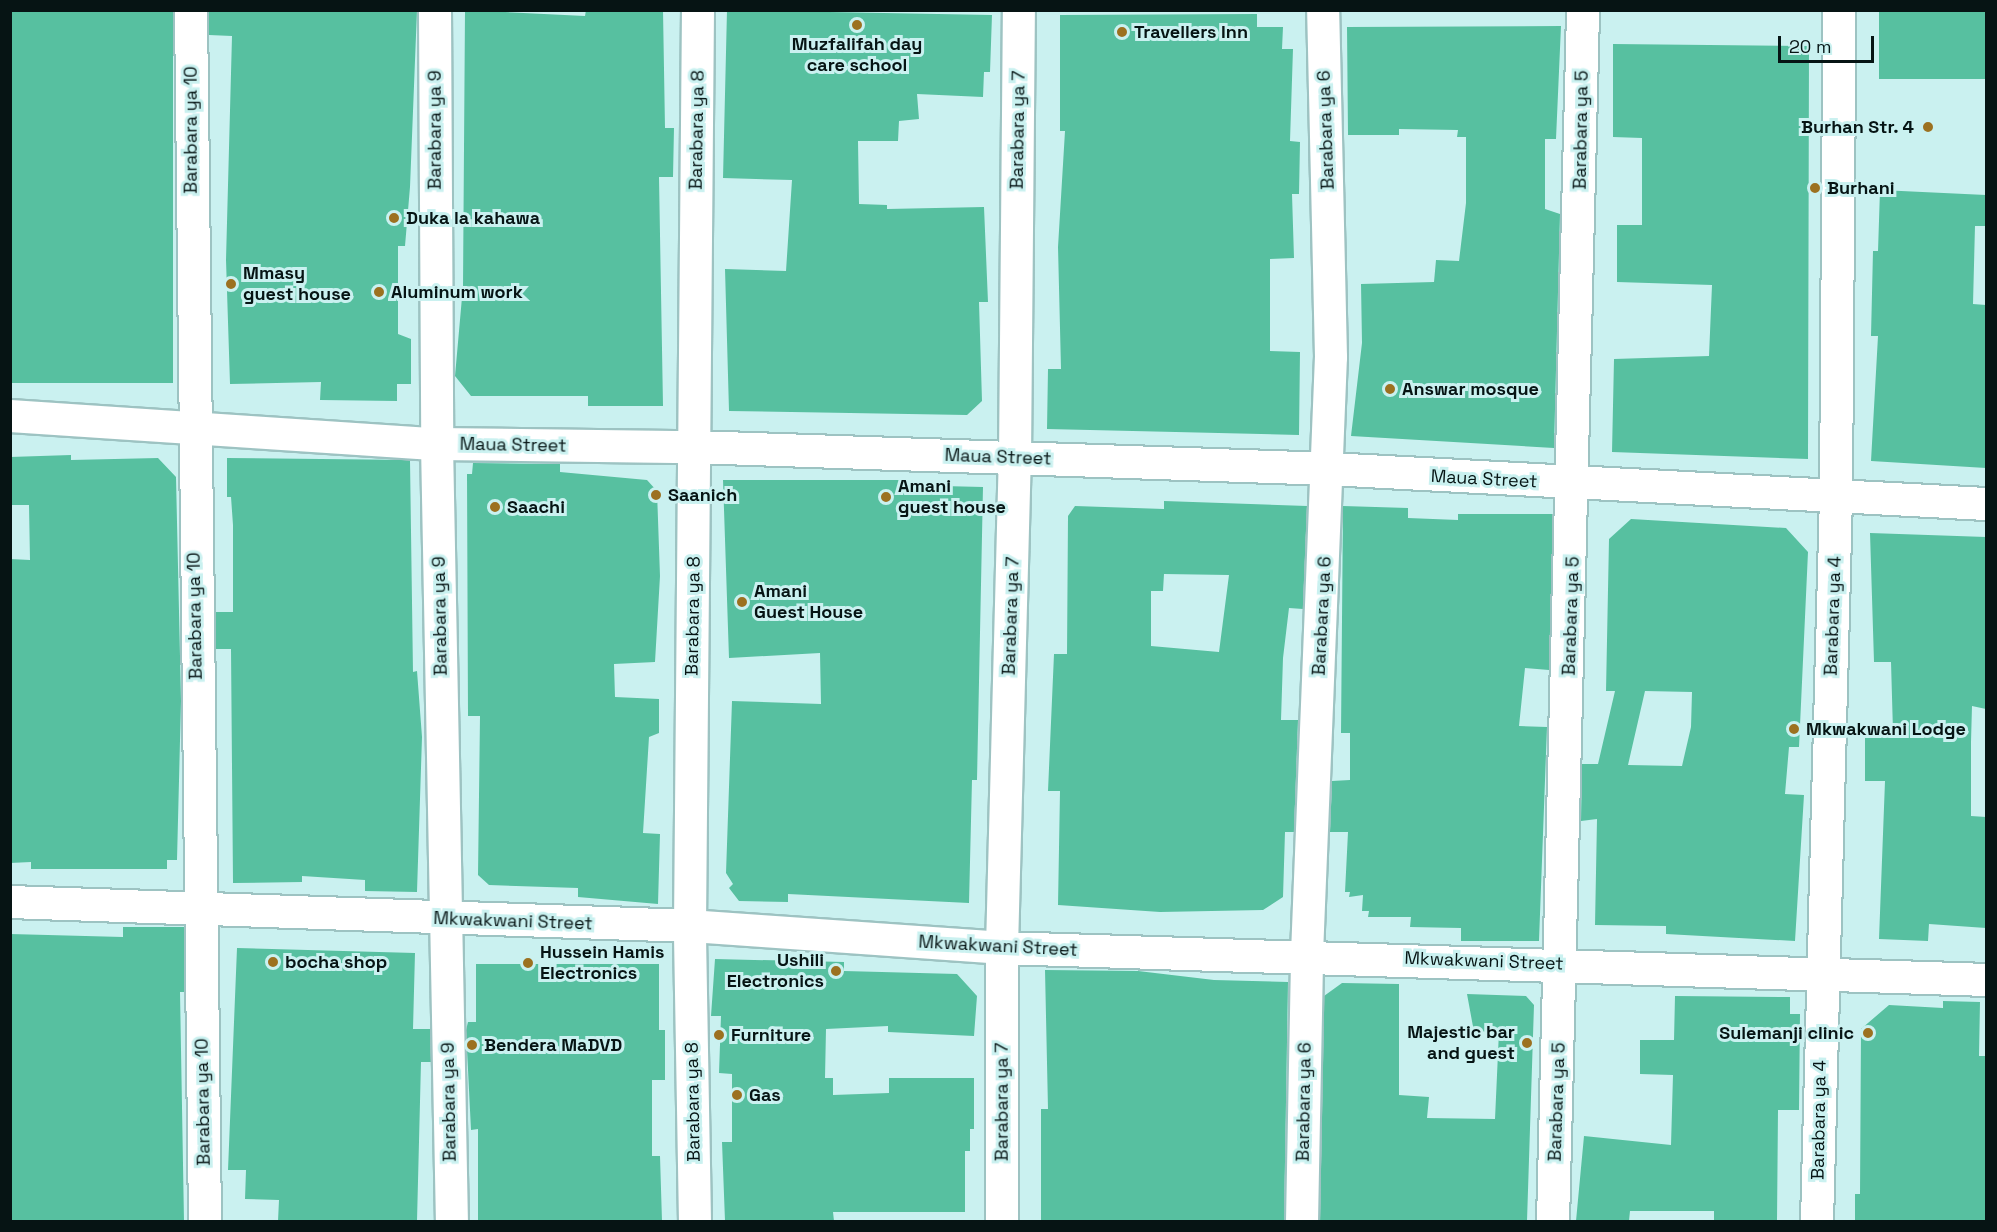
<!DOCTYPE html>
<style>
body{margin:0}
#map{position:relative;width:1997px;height:1232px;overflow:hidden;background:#caf1f0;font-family:"Space Grotesk",sans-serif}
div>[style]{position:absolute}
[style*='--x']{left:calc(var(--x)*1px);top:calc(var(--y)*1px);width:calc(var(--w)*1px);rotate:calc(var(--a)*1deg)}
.building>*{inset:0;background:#57c0a0;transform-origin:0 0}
.roads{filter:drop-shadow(2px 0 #9dc3c2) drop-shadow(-2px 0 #9dc3c2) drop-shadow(0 2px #9dc3c2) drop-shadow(0 -2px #9dc3c2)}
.minor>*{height:32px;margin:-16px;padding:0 16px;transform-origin:16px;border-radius:16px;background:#fff}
.dots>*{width:16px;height:16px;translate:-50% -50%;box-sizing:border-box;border:3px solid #caf1f0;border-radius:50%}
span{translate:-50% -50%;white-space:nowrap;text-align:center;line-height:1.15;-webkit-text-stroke:6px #caf1f0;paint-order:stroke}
.poi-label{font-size:18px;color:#061414;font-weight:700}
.left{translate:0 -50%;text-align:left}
.right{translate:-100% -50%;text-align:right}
.street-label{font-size:18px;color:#061414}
.frame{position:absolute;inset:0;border:12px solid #061414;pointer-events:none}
.scale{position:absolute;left:1778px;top:36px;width:96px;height:27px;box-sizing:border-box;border:3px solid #061414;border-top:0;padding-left:8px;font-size:18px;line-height:21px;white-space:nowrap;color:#061414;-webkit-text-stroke:4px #caf1f0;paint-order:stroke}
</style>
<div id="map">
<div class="building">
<i style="left:10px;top:10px;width:163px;height:373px"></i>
<i style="clip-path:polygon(209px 10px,417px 10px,410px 187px,405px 246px,398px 246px,398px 334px,411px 339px,411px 384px,397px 384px,397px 401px,320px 400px,321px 382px,230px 384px,226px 260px,232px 36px,209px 35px)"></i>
<i style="clip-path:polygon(465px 10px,585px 16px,586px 10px,663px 10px,665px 128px,674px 128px,673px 177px,659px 177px,663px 406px,588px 406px,588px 396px,471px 396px,455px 376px,463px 286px)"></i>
<i style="clip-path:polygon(727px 10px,992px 15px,990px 72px,984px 72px,983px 97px,917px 94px,919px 119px,899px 121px,898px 141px,858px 141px,859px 204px,887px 205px,887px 209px,984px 207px,988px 302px,979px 302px,982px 401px,967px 415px,729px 411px,725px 269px,786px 271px,792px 180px,723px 178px)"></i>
<i style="left:1879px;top:10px;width:107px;height:69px"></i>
<i style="clip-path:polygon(1257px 14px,1257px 27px,1283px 27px,1282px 49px,1293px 49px,1290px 141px,1300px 142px,1299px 194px,1292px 194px,1294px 258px,1270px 259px,1270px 351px,1300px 352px,1299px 435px,1047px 429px,1048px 369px,1061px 369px,1058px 247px,1065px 131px,1060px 131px,1060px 15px)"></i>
<i style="clip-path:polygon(1561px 26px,1556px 139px,1545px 139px,1545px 209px,1560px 214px,1554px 448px,1351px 436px,1362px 343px,1361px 284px,1434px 282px,1436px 260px,1459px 261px,1466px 203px,1466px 137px,1457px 137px,1458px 130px,1399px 129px,1399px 135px,1348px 135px,1347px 27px)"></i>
<i style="clip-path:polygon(1613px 44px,1809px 46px,1808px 459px,1612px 452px,1614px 359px,1709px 356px,1712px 285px,1617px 282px,1617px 225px,1642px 225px,1642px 138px,1613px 137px)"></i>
<i style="clip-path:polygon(1880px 190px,1986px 195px,1986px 226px,1975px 226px,1973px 304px,1986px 305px,1986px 468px,1871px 461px,1878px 336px,1871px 336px,1873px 251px,1878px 251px)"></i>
<i style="clip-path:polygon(71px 455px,71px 460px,158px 458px,176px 477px,181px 701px,177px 860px,167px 860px,167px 869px,31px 869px,31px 862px,10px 863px,10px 559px,30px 560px,29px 505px,10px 505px,10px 457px)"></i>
<i style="clip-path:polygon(227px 458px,410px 460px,413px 672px,417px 671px,422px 737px,417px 892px,365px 891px,365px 880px,302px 876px,302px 882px,233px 883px,231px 649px,216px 649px,216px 612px,233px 612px,233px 525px,231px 497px,227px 497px)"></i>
<i style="clip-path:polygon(473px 463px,560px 464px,560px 472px,647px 480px,657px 491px,660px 576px,655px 662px,614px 664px,615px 697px,659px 699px,659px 733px,649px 737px,643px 833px,660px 834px,658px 904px,578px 897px,578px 888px,489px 885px,478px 875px,480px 716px,468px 716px,467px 474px,472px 474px)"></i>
<i style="clip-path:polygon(723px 480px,902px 480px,902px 485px,983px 487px,977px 780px,972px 780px,969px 903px,788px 894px,788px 902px,739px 901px,729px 888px,733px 884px,726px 873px,732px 701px,821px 704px,820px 653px,729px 658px)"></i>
<i style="clip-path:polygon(evenodd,1164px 501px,1307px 506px,1303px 609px,1289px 608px,1283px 658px,1281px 720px,1298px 720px,1294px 832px,1285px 832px,1283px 897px,1263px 910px,1160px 912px,1058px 905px,1060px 791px,1048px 791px,1054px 654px,1067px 654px,1068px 516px,1075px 506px,1164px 509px,1164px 501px,1164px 574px,1229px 575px,1219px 652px,1151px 646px,1151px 591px,1163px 591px,1164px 574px)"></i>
<i style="clip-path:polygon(1343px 506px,1408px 508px,1408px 518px,1458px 520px,1458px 514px,1553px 514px,1549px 670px,1525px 668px,1519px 726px,1547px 727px,1539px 941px,1461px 941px,1461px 928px,1410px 927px,1411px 917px,1368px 917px,1369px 911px,1362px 911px,1363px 895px,1349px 897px,1350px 892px,1345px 892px,1348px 832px,1330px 832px,1332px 781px,1350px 780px,1350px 733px,1341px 733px)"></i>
<i style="clip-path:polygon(evenodd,1631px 519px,1786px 528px,1808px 552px,1799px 747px,1789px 747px,1785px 794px,1804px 795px,1795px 941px,1666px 934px,1666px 926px,1595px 925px,1597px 819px,1581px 821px,1582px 764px,1598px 764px,1615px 691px,1606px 691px,1609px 539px,1631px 519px,1645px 691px,1692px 692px,1691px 727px,1682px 766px,1628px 765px,1645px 691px)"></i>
<i style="clip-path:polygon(1870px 533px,1986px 537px,1986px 709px,1972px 706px,1971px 742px,1971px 816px,1986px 817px,1986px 928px,1929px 924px,1928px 941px,1879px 939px,1885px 781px,1865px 781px,1865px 732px,1893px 732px,1891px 662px,1874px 662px)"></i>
<i style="clip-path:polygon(123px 927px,184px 927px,184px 992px,180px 992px,184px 1221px,10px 1221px,10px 934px,123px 937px)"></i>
<i style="clip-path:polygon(237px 948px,415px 953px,413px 1029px,430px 1029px,431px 1062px,421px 1062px,417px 1221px,278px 1221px,279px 1200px,245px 1199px,246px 1170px,228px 1170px)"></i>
<i style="clip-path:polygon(715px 959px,844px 962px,844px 971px,957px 974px,977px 996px,974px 1036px,888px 1032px,888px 1026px,826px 1029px,825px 1078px,833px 1078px,833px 1095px,889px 1093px,889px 1078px,974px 1078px,974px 1129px,970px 1129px,970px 1151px,965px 1151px,965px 1212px,833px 1212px,834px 1221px,725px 1221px,722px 1142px,732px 1142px,732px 1074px,719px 1073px,721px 1016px,711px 1016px)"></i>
<i style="clip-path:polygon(476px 964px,659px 964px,659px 1030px,665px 1030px,665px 1080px,652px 1080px,652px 1156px,660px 1156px,662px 1221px,478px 1221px,478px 1129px,471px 1130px,466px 1030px,468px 1022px,476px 1022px)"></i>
<i style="clip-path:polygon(1045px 970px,1138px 971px,1214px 980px,1288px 982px,1284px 1221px,1041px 1221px,1041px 1109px,1048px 1109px)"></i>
<i style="clip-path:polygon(1342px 983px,1399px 984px,1399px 1095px,1429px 1097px,1427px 1118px,1495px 1119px,1499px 1031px,1474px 1032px,1467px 994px,1526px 996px,1534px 1005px,1527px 1221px,1320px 1221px,1324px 996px)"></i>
<i style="clip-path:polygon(1675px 996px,1790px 997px,1790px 1014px,1800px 1014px,1799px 1110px,1778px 1110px,1777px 1221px,1714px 1221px,1714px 1211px,1630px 1211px,1629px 1221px,1576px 1221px,1584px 1136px,1671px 1145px,1673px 1075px,1640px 1074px,1640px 1040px,1674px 1040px)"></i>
<i style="clip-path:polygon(1943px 1001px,1980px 1002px,1979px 1056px,1986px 1056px,1986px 1221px,1855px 1221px,1855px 1194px,1860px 1194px,1861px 1029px,1889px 1005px,1943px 1008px)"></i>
</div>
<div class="roads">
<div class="minor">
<i style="--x:191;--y:10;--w:1212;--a:89.34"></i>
<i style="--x:435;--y:10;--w:434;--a:89.7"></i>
<i style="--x:437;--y:444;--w:778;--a:88.9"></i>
<i style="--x:10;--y:416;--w:428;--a:3.8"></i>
<i style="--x:437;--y:444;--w:257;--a:0.7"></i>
<i style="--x:694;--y:447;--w:635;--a:1.98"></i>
<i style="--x:1329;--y:469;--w:658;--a:3.05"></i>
<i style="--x:10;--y:902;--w:680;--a:2.02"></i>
<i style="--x:690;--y:926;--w:313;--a:4"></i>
<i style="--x:1002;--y:948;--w:985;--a:1.86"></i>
<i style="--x:695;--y:1222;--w:296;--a:-91"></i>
<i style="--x:690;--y:926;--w:916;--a:-89.5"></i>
<i style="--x:1002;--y:1222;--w:274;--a:-90"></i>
<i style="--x:1002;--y:948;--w:490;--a:-88.5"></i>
<i style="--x:1015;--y:458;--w:448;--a:-89.5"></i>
<i style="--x:1302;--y:1222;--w:268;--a:-88.9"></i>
<i style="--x:1307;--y:954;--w:597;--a:-87.7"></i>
<i style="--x:1331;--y:357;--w:347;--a:-91.3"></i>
<i style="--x:1553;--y:1222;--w:1212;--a:-88.58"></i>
<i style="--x:1817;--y:1222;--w:725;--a:-88.5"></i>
<i style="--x:1836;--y:497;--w:487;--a:-89.6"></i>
</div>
</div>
<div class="dots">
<i style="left:857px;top:25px;background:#9c7120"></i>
<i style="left:1122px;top:32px;background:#9c7120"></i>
<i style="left:1928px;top:127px;background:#9c7120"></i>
<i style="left:1815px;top:188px;background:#9c7120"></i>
<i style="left:394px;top:218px;background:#9c7120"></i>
<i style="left:231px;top:284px;background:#9c7120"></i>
<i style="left:379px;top:292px;background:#9c7120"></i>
<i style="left:1390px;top:389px;background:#9c7120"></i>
<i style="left:656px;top:495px;background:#9c7120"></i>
<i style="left:886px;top:497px;background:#9c7120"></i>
<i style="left:495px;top:507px;background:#9c7120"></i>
<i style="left:742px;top:602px;background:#9c7120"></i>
<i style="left:1794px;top:729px;background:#9c7120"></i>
<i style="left:273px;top:962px;background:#9c7120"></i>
<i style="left:528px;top:963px;background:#9c7120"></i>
<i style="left:836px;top:971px;background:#9c7120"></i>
<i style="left:1868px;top:1033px;background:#9c7120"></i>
<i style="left:719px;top:1035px;background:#9c7120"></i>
<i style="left:1527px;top:1043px;background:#9c7120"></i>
<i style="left:472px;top:1045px;background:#9c7120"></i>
<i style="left:737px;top:1095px;background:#9c7120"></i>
</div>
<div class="poi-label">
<span class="left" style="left:1134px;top:32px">Travellers Inn</span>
<span style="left:857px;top:55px">Muzfalifah day<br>care school</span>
<span class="right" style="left:1914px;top:127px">Burhan Str. 4</span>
<span class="left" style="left:1827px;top:188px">Burhani</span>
<span class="left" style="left:406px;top:218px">Duka la kahawa</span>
<span class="left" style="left:243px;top:284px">Mmasy<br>guest house</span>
<span class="left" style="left:391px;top:292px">Aluminum work</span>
<span class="left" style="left:1402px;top:389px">Answar mosque</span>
<span class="left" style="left:898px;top:497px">Amani<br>guest house</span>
<span class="left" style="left:668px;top:495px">Saanich</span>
<span class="left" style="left:507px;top:507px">Saachi</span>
<span class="left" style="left:754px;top:602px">Amani<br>Guest House</span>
<span class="left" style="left:1806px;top:729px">Mkwakwani Lodge</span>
<span class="left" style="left:540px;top:963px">Hussein Hamis<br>Electronics</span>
<span class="right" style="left:824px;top:971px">Ushili<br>Electronics</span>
<span class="left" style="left:285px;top:962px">bocha shop</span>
<span class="right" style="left:1515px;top:1043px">Majestic bar<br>and guest</span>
<span class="right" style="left:1854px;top:1033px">Sulemanji clinic</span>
<span class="left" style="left:731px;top:1035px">Furniture</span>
<span class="left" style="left:484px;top:1045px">Bendera MaDVD</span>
<span class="left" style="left:749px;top:1095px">Gas</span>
</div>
<div class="street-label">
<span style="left:191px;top:130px;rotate:-90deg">Barabara ya 10</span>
<span style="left:435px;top:130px;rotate:-90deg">Barabara ya 9</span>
<span style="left:697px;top:130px;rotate:-89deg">Barabara ya 8</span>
<span style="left:1018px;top:130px;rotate:-89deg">Barabara ya 7</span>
<span style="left:1326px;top:130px;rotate:-92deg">Barabara ya 6</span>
<span style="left:1581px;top:130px;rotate:-89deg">Barabara ya 5</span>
<span style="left:513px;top:445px;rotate:1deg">Maua Street</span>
<span style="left:998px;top:457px;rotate:2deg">Maua Street</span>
<span style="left:1484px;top:479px;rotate:3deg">Maua Street</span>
<span style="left:195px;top:616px;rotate:-91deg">Barabara ya 10</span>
<span style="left:440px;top:616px;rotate:-91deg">Barabara ya 9</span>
<span style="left:693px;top:616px;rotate:-89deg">Barabara ya 8</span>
<span style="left:1011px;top:616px;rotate:-88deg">Barabara ya 7</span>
<span style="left:1322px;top:616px;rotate:-87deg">Barabara ya 6</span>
<span style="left:1571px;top:616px;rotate:-88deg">Barabara ya 5</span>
<span style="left:1833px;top:616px;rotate:-88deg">Barabara ya 4</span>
<span style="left:513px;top:921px;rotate:2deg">Mkwakwani Street</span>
<span style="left:998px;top:946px;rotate:3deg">Mkwakwani Street</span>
<span style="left:1484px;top:961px;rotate:2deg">Mkwakwani Street</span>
<span style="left:203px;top:1102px;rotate:-91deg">Barabara ya 10</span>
<span style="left:449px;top:1102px;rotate:-91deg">Barabara ya 9</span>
<span style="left:693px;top:1102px;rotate:-91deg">Barabara ya 8</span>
<span style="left:1002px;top:1102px;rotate:-90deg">Barabara ya 7</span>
<span style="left:1304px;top:1102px;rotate:-89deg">Barabara ya 6</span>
<span style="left:1557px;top:1102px;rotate:-88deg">Barabara ya 5</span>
<span style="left:1819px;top:1120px;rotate:-89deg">Barabara ya 4</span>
</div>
<div class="frame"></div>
<div class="scale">20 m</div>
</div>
